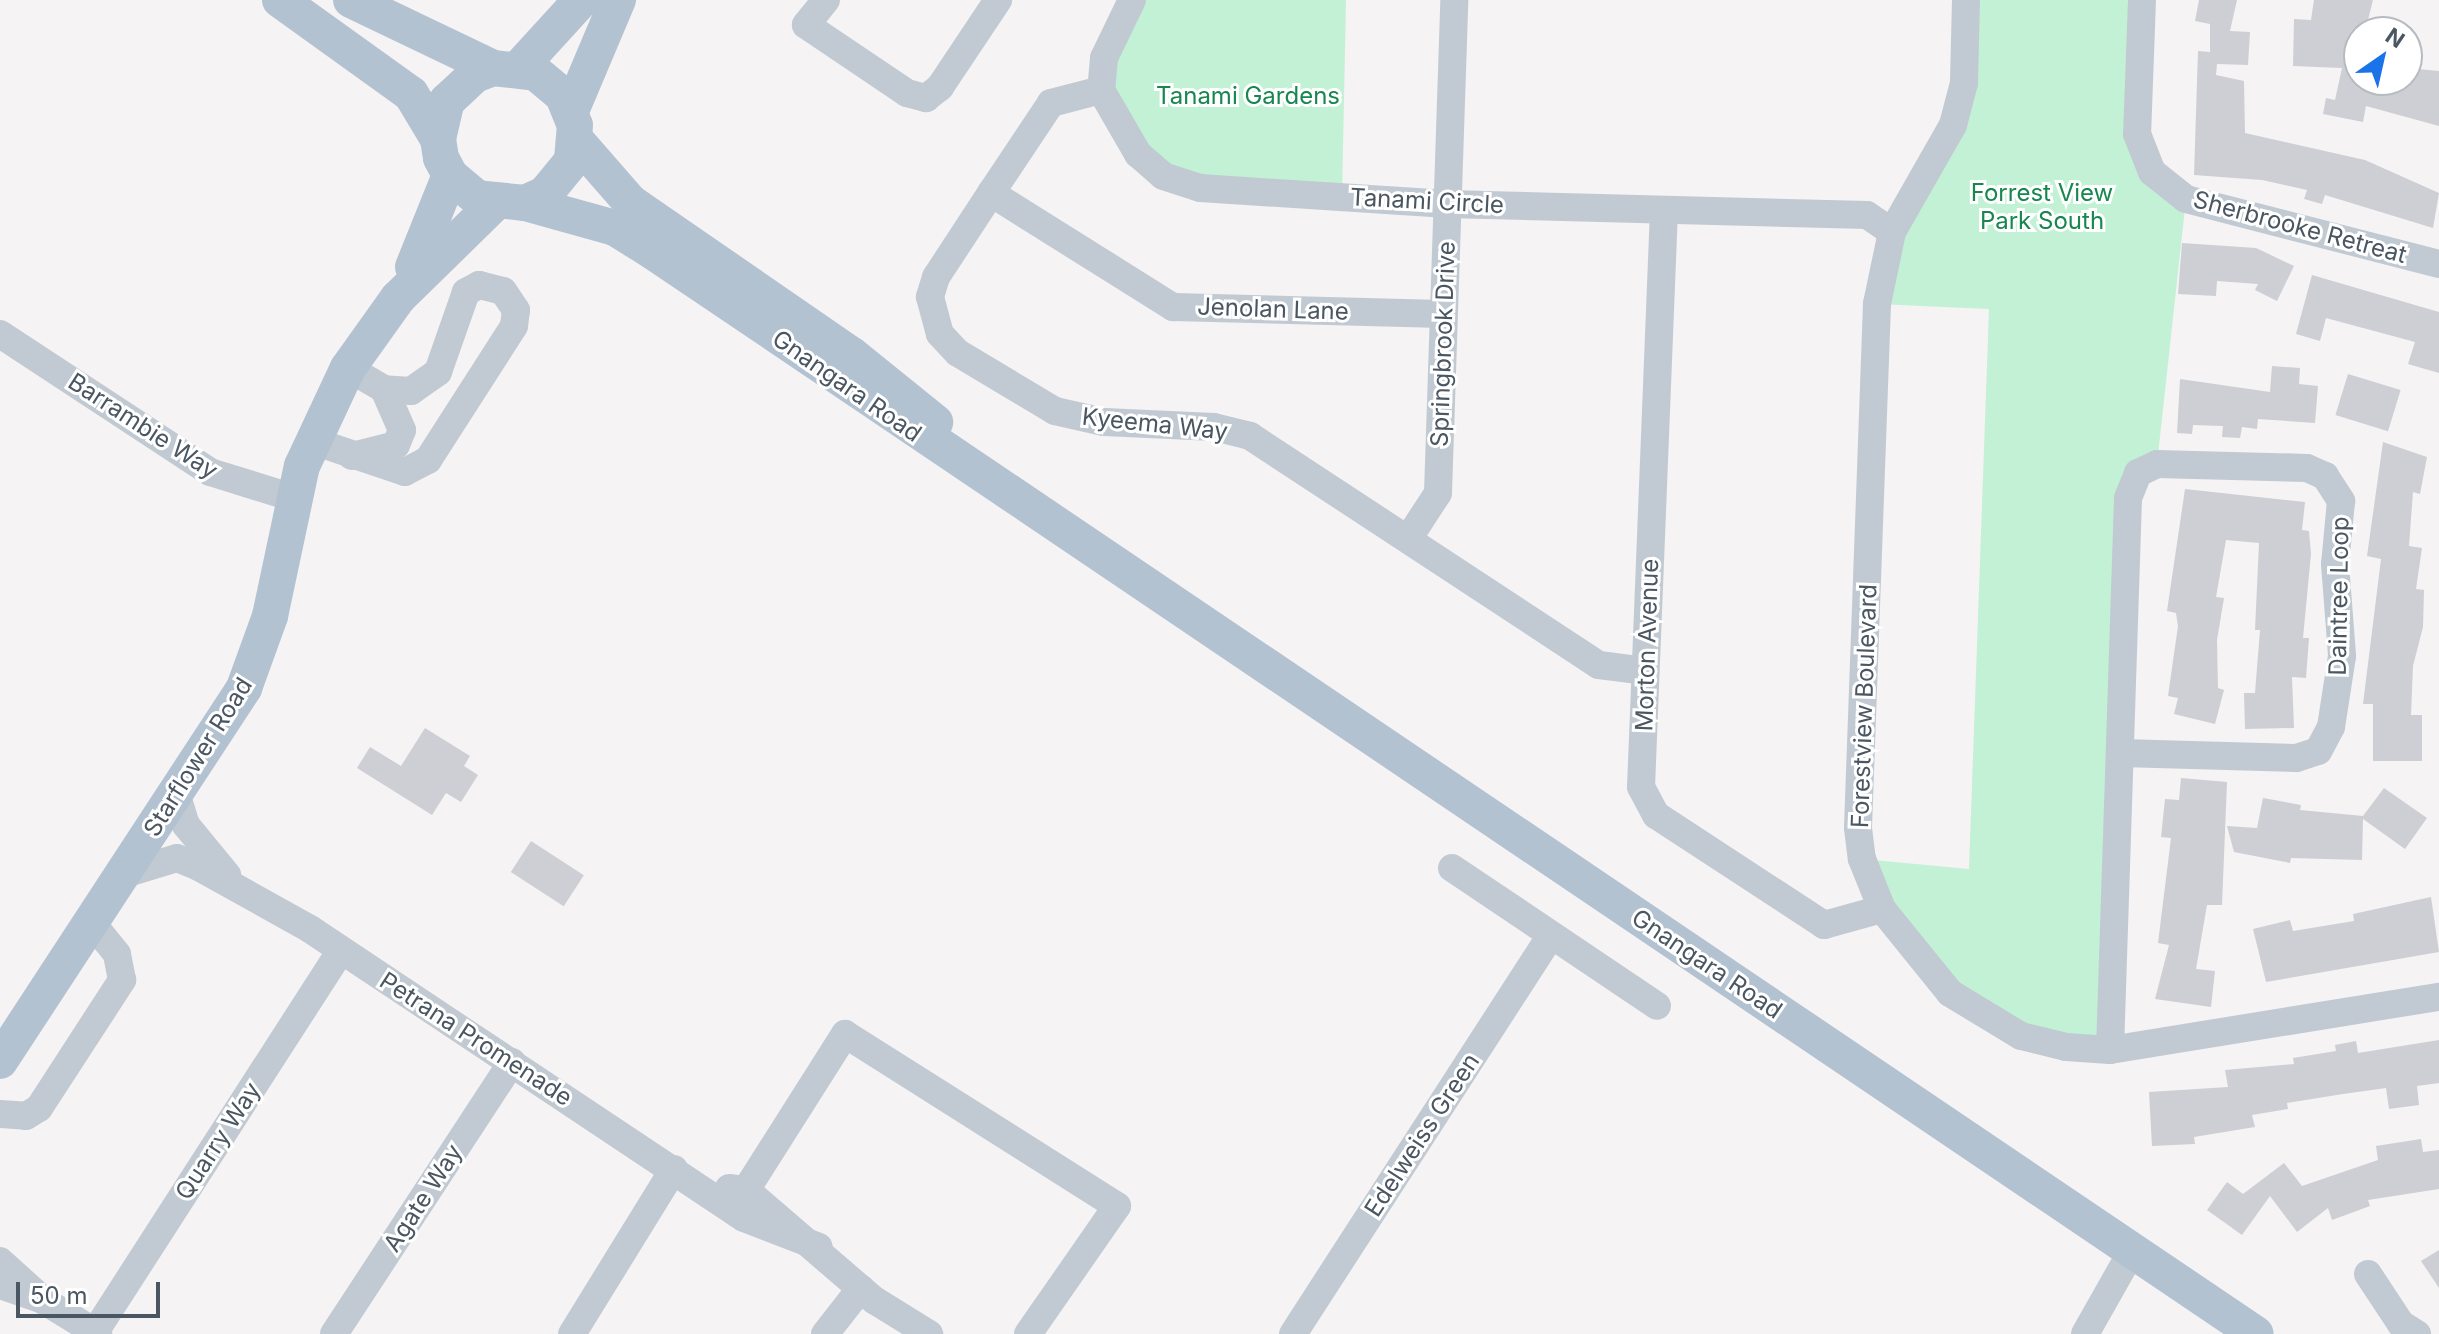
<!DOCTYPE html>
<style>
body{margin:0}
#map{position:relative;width:2439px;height:1334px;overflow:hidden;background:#f5f3f3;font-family:Inter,sans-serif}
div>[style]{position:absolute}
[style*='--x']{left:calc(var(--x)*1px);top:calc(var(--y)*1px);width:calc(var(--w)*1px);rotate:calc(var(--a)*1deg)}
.green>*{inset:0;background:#c3f1d5}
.building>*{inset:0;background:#cdcfd5;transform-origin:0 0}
.minor>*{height:28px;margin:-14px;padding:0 14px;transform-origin:14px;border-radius:14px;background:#c1cad2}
.major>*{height:36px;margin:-18px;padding:0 18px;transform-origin:18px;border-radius:18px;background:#b3c2d1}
span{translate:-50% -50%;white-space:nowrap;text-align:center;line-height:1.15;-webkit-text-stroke:6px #fff;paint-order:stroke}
.park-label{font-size:24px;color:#17864f}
.street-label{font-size:24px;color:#4a5661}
.north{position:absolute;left:2343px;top:16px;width:80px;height:80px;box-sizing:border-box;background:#fff;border:2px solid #b7bbc0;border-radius:50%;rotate:34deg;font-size:22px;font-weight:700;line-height:32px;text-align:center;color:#4a5661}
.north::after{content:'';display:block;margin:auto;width:28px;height:36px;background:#1a73e8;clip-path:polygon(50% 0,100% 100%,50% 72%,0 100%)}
.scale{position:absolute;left:16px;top:1282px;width:144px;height:36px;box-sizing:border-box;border:4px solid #4a5661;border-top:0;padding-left:10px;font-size:24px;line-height:28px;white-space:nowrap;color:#4a5661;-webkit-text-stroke:6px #fff;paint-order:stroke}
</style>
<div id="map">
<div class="green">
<i style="clip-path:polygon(1132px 0,1346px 0,1342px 197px,1200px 188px,1138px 154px,1104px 58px)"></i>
<i style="clip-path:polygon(1966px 0,2142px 0,2137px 134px,2186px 199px,2157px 464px,2138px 473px,2110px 1050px,2066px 1047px,1950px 993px,1862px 859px,1969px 869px,1989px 309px,1877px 304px,1938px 158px)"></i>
</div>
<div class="building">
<i style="clip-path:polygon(2199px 0,2237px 0,2230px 31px,2250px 32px,2248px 65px,2217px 64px,2216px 75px,2244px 81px,2245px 133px,2365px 160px,2439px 193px,2433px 228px,2325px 195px,2322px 204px,2304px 199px,2307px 190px,2262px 180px,2194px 175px,2198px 51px,2210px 52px,2210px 24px,2195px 21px)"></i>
<i style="clip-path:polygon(2314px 0,2373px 0,2365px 32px,2359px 32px,2359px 80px,2393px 86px,2395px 80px,2407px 80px,2407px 68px,2439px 71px,2439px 126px,2366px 106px,2363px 122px,2323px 114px,2326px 98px,2335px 100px,2342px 68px,2293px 66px,2294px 19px,2311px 20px)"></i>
<i style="clip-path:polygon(2182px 243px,2256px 248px,2294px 266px,2277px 301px,2255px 290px,2258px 284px,2217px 281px,2216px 296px,2178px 294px)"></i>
<i style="clip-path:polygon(2312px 275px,2439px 312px,2439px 373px,2408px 364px,2415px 342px,2326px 318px,2320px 341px,2296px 334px)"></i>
<i style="clip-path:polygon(2272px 366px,2300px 368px,2299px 384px,2318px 386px,2315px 423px,2258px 419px,2257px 429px,2242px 427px,2240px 438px,2222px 437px,2223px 426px,2193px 425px,2192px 434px,2177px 433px,2180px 379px,2270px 392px)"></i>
<i style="left:2348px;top:374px;width:55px;height:43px;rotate:17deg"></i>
<i style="clip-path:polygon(2383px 442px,2427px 457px,2420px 494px,2413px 492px,2409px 546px,2422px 548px,2416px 589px,2424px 590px,2423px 627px,2413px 666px,2411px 715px,2422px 715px,2422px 761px,2373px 761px,2373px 704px,2363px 704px,2381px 559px,2367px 556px)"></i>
<i style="clip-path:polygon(2185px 489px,2305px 502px,2302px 530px,2309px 531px,2311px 554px,2303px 638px,2309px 638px,2306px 678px,2292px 677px,2294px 728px,2245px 729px,2244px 693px,2255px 693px,2260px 630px,2255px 630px,2259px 543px,2226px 540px,2216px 597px,2224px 598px,2217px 640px,2218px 688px,2224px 690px,2215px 724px,2174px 714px,2178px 698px,2168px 696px,2178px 626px,2176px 613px,2167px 611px)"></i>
<i style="clip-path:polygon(425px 728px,470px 756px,464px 766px,478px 775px,461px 802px,446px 793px,432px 815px,357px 768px,370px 747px,401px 766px)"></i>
<i style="clip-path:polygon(2181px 778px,2227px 782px,2222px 905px,2207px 905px,2196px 969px,2215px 971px,2211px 1007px,2155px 999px,2169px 945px,2158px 943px,2171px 838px,2161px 837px,2165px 799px,2179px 800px)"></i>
<i style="clip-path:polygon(2384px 788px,2427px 818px,2405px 849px,2363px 819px,2362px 860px,2291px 858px,2290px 863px,2234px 852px,2227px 826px,2257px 828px,2263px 798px,2301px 805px,2300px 810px,2363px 816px)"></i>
<i style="left:531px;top:841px;width:63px;height:37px;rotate:33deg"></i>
<i style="clip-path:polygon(2431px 897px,2439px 952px,2266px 982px,2253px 929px,2290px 920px,2293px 931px,2354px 921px,2353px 914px)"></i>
<i style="clip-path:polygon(2439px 1040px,2439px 1083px,2417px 1086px,2419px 1105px,2389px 1109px,2386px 1088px,2343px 1094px,2287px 1103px,2288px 1109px,2252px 1115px,2255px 1127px,2194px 1137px,2195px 1144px,2152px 1146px,2149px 1092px,2228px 1087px,2225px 1070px,2294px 1064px,2293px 1058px,2336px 1051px,2335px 1045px,2356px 1041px,2358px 1053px)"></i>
<i style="clip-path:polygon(2421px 1139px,2423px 1152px,2439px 1150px,2439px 1189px,2368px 1200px,2370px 1206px,2332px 1220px,2328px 1208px,2297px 1232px,2270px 1196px,2242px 1235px,2207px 1210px,2227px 1182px,2243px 1194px,2284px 1163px,2302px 1186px,2378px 1160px,2376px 1146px)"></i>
<i style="clip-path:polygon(2439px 1250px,2439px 1288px,2421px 1261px)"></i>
</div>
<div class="minor">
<i style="--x:826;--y:0;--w:32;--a:129"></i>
<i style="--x:806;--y:25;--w:122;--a:34"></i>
<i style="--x:907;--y:93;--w:20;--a:15"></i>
<i style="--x:926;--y:98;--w:18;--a:-38"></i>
<i style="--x:940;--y:87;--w:105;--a:-56.3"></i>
<i style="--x:1132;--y:0;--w:64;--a:115.8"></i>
<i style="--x:1104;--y:58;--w:32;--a:95"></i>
<i style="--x:1101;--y:90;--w:74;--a:60"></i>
<i style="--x:1138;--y:154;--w:33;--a:41"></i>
<i style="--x:1163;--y:176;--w:39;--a:18"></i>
<i style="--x:1200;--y:188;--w:248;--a:3.7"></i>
<i style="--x:1447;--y:204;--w:420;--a:1.5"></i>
<i style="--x:1867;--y:215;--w:30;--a:34"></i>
<i style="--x:1966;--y:0;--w:83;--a:91.4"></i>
<i style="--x:1964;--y:83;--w:43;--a:104.7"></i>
<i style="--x:1953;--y:125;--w:123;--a:119.7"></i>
<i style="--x:1892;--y:232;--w:74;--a:101.8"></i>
<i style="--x:1877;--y:304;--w:524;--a:92.08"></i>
<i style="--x:1858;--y:828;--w:31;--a:83"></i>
<i style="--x:1862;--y:859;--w:54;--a:68.2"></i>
<i style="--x:1882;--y:909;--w:108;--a:51"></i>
<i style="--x:1950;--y:993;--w:83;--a:31.2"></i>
<i style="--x:2021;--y:1036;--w:46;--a:13.7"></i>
<i style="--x:2066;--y:1047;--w:44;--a:3.9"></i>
<i style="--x:2110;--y:1050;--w:333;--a:-9.2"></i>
<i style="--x:2142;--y:0;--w:134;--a:92.1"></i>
<i style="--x:2137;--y:134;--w:41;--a:68.5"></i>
<i style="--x:2152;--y:172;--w:43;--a:38.5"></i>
<i style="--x:2186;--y:199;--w:261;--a:14.4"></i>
<i style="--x:1101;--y:90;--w:52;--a:165.4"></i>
<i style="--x:1051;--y:103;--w:108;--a:123.7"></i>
<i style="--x:991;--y:193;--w:100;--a:123.2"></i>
<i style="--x:936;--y:277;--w:21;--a:107"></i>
<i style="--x:930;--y:297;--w:38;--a:75"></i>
<i style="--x:940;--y:334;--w:26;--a:47"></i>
<i style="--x:958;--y:353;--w:113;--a:30.9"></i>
<i style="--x:1055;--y:411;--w:50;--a:12.7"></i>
<i style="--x:1104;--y:422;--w:110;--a:2.6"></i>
<i style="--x:1214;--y:427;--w:37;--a:14"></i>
<i style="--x:1250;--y:436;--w:417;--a:33.3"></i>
<i style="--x:1599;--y:665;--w:46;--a:7.4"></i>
<i style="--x:991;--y:193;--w:215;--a:32.1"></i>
<i style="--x:1173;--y:307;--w:270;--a:1.5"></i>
<i style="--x:1664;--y:210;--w:577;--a:92.28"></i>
<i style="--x:1641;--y:787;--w:32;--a:62"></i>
<i style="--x:1656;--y:815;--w:201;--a:33.2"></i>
<i style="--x:1824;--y:925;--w:60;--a:-15.4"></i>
<i style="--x:0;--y:334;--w:251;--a:33.3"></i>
<i style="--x:210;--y:472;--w:88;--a:17.2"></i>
<i style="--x:313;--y:441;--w:97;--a:18.6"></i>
<i style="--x:405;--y:472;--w:26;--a:-28"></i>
<i style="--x:428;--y:460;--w:159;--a:-57.3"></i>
<i style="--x:514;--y:326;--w:16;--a:-83"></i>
<i style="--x:516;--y:310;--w:23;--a:-124"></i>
<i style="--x:503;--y:291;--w:25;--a:-166"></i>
<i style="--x:479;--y:285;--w:15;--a:152"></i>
<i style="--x:466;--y:292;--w:85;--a:109.3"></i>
<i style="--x:438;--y:372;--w:33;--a:145"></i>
<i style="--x:411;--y:391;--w:27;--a:-176"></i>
<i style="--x:384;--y:389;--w:42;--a:-149.7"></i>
<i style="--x:352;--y:456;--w:45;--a:-14"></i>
<i style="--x:396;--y:445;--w:16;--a:-68"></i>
<i style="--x:402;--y:430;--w:45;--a:-113.7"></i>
<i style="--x:1410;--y:536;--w:51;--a:-56.9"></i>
<i style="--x:1438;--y:493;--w:493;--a:-88.1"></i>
<i style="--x:177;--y:796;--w:30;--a:73"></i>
<i style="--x:186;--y:825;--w:65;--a:50.6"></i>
<i style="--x:1452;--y:868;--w:247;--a:33.9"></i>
<i style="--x:124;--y:874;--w:55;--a:-16.8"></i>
<i style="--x:177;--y:858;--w:22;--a:22"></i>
<i style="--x:197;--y:866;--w:129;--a:29.1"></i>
<i style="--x:310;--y:929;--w:521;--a:33.66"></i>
<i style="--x:744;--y:1218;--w:80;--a:21.1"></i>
<i style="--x:2110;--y:1050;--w:552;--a:-88.13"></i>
<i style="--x:2128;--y:498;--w:27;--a:-68"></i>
<i style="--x:2138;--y:473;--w:21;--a:-25"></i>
<i style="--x:2157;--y:464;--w:150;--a:1.5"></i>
<i style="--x:2307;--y:468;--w:20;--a:24"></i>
<i style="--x:2325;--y:476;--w:30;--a:57"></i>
<i style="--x:2341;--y:501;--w:63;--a:95.4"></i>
<i style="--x:2335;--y:564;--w:92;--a:85.6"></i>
<i style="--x:2342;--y:656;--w:72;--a:98.8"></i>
<i style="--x:2331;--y:727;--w:27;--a:118"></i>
<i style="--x:2318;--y:751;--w:23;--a:162"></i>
<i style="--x:2296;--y:758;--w:175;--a:-178.4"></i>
<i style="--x:0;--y:1114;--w:26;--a:4"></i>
<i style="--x:26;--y:1116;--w:15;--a:-32"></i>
<i style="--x:39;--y:1108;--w:153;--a:-57"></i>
<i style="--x:122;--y:980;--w:26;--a:-101"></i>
<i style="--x:117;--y:954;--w:40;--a:-129"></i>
<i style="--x:729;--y:1188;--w:17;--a:7"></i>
<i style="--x:746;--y:1190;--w:169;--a:40.7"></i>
<i style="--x:874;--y:1300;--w:65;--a:31.7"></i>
<i style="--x:746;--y:1190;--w:185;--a:-57.6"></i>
<i style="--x:845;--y:1034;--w:322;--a:32.3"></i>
<i style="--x:1117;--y:1206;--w:156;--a:124.8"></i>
<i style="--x:0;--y:1261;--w:58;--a:42.2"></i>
<i style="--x:2368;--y:1274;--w:60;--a:56.6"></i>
<i style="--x:2401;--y:1324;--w:19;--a:32"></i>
<i style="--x:0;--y:1285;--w:46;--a:19.2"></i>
<i style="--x:43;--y:1300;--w:65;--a:31.7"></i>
<i style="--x:95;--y:1332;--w:454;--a:-57.2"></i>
<i style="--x:334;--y:1334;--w:325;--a:-56.8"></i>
<i style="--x:572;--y:1334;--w:194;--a:-58.3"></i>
<i style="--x:825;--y:1334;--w:58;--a:-52"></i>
<i style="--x:1293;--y:1334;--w:475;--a:-57.1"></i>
<i style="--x:2085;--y:1334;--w:95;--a:-60.5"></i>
</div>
<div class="major">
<i style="--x:280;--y:0;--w:161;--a:35.7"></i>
<i style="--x:411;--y:94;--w:52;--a:59"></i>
<i style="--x:351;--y:0;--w:157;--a:25.6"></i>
<i style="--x:493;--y:68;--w:43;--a:6.6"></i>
<i style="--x:536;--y:73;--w:35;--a:40"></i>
<i style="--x:563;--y:96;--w:31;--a:68"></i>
<i style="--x:575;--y:125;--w:36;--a:95"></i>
<i style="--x:572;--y:161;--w:43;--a:129.3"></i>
<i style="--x:545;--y:194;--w:22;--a:156"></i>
<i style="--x:525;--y:203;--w:48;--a:-174.1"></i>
<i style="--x:477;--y:198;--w:35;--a:-140"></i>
<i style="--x:450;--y:175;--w:19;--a:-118"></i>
<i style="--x:441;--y:158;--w:19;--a:-99"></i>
<i style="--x:438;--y:139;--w:39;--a:-77"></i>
<i style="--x:447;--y:101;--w:38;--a:-43"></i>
<i style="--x:475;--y:75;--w:19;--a:-21"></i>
<i style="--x:519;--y:68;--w:92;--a:-47.6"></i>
<i style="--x:571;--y:111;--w:121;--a:-67.1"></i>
<i style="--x:576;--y:140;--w:82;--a:48.9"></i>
<i style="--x:630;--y:202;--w:270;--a:34.6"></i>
<i style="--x:852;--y:355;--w:107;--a:38.9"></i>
<i style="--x:525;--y:203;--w:93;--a:15.5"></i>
<i style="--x:615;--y:228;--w:44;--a:31.9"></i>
<i style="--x:652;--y:251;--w:1935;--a:34.03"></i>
<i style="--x:413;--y:267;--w:99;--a:-68.1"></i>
<i style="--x:0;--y:1061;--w:446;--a:-56.8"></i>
<i style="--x:244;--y:688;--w:77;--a:-70.1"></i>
<i style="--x:270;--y:616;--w:153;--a:-78"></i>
<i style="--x:302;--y:466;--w:108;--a:-64.9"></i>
<i style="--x:348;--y:368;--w:86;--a:-54.5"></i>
<i style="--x:398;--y:298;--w:134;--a:-44.4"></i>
</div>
<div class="park-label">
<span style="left:1248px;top:96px">Tanami Gardens</span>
<span style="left:2042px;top:207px">Forrest View<br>Park South</span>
</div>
<div class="street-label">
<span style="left:1427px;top:201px;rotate:3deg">Tanami Circle</span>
<span style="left:2300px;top:227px;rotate:15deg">Sherbrooke Retreat</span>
<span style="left:1273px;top:309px;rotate:2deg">Jenolan Lane</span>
<span style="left:1443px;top:344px;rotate:-88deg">Springbrook Drive</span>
<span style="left:847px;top:386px;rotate:35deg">Gnangara Road</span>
<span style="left:1155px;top:424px;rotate:6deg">Kyeema Way</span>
<span style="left:143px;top:426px;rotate:33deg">Barrambie Way</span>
<span style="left:2339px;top:596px;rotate:-89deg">Daintree Loop</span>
<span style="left:1647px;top:645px;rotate:-88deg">Morton Avenue</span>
<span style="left:1864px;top:706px;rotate:-88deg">Forestview Boulevard</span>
<span style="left:198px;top:757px;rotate:-58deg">Starflower Road</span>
<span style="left:1707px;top:964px;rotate:34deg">Gnangara Road</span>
<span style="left:476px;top:1039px;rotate:33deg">Petrana Promenade</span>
<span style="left:1422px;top:1135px;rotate:-57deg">Edelweiss Green</span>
<span style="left:218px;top:1141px;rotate:-57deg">Quarry Way</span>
<span style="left:423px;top:1198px;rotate:-57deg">Agate Way</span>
</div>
<div class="north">N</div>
<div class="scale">50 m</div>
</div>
